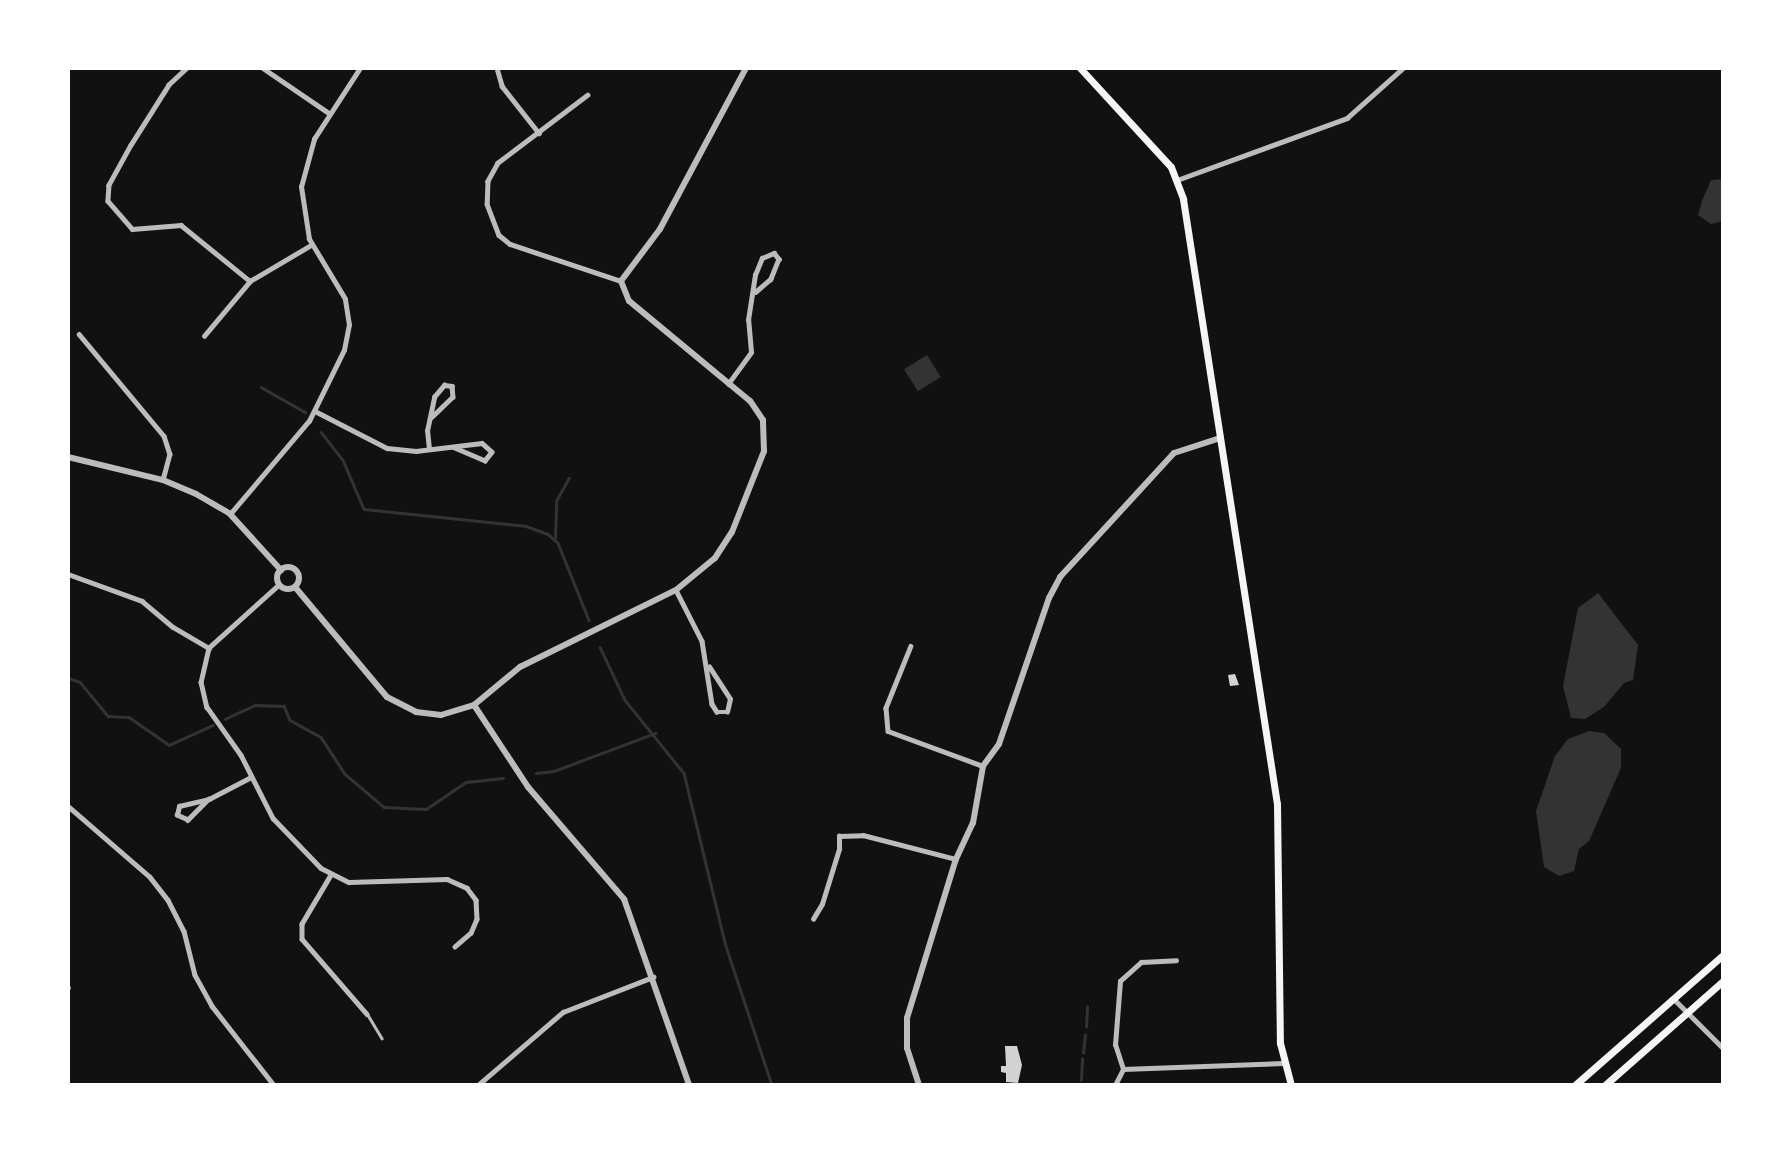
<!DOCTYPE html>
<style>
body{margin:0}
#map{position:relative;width:1791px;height:1153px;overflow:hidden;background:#111;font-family:Poppins,sans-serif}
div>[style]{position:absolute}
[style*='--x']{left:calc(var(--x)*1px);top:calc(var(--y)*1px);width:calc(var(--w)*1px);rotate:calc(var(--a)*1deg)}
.water>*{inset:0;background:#333;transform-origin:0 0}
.stream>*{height:2.5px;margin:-1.25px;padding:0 1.25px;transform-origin:1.25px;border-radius:1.25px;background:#333}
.building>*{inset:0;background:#d3d3d3}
.service>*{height:2.5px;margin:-1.25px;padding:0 1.25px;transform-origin:1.25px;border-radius:1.25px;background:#bcbcbc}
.minor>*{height:4.5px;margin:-2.25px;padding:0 2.25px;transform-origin:2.25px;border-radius:2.25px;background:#bcbcbc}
.tertiary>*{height:6px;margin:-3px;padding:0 3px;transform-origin:3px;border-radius:3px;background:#bcbcbc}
.tertiary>.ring{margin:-3px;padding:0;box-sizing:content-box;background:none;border:6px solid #bcbcbc;border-radius:50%}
.secondary>*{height:7px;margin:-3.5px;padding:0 3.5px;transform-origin:3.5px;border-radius:3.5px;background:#f5f5f5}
span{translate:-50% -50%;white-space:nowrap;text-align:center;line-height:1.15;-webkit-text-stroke:6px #fff;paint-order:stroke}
.frame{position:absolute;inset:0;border:70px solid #fff;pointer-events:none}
</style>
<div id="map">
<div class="water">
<i style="clip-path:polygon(1723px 179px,1723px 221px,1711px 224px,1698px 215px,1702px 201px,1711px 180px)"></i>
<i style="left:927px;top:355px;width:26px;height:27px;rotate:58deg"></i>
<i style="clip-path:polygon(1598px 593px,1638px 645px,1633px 680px,1624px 683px,1604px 707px,1585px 719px,1571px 718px,1563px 686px,1578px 608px)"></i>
<i style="clip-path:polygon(1589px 731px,1604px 733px,1621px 749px,1621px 768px,1589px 841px,1579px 849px,1574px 871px,1559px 876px,1544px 867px,1536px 811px,1555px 756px,1568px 739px)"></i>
</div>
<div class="stream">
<i style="--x:261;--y:387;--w:51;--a:29.6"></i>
<i style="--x:321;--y:432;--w:36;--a:52"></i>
<i style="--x:343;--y:460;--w:53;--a:66.8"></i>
<i style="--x:364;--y:509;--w:163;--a:6"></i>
<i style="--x:526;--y:526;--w:23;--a:20"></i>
<i style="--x:548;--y:534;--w:13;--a:42"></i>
<i style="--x:558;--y:543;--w:83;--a:68.1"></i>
<i style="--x:555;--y:538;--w:37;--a:-88"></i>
<i style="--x:556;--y:501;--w:26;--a:-61"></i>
<i style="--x:600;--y:647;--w:59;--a:64.7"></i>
<i style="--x:625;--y:700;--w:94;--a:51.1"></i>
<i style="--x:684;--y:773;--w:175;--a:76.4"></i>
<i style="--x:725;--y:943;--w:150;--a:71.7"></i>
<i style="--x:68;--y:678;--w:13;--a:18"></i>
<i style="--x:80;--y:682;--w:44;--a:50.5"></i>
<i style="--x:108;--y:716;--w:21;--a:3"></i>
<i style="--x:129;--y:717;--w:49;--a:35"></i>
<i style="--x:169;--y:745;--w:48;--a:-24.4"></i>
<i style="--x:225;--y:719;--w:33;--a:-25"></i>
<i style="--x:255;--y:705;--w:29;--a:2"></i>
<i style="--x:284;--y:706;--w:15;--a:67"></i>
<i style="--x:290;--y:720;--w:35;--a:29"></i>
<i style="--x:321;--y:737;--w:44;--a:57"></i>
<i style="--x:345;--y:774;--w:51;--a:40.2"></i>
<i style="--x:384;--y:807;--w:42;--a:2.7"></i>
<i style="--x:426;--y:809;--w:48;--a:-34"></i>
<i style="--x:466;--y:782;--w:37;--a:-6"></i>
<i style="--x:536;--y:773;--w:18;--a:-6"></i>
<i style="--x:554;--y:771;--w:108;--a:-20.6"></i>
<i style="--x:1086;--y:1027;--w:20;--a:-87"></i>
<i style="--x:1083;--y:1053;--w:18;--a:-84"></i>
<i style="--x:1081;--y:1080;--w:21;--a:-87"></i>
</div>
<div class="building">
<i style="clip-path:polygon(1235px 674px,1239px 685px,1230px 686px,1228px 675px)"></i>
<i style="clip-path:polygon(1005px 1046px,1017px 1046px,1022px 1065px,1018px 1083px,1006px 1082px,1006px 1073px,1001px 1072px,1001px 1066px,1006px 1066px)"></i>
</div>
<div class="service">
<i style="--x:368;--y:1015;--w:27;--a:59"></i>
</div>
<div class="minor">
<i style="--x:187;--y:68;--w:25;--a:137"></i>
<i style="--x:169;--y:85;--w:71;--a:122.3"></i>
<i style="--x:131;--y:145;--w:46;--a:118.8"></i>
<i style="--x:109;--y:185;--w:16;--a:94"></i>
<i style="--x:108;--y:201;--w:37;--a:49"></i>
<i style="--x:132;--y:229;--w:49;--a:-4.7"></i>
<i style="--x:181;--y:225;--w:89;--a:39.1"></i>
<i style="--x:263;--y:68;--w:80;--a:34.3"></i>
<i style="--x:497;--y:68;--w:19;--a:74"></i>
<i style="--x:502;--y:86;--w:60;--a:51.8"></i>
<i style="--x:588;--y:95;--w:113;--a:142.9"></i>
<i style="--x:498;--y:163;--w:21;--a:119"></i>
<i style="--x:488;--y:181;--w:23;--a:92"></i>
<i style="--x:487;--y:204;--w:33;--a:69"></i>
<i style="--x:499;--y:235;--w:14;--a:39"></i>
<i style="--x:510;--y:244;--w:117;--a:18.4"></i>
<i style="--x:1177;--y:180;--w:181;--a:-20"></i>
<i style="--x:1347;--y:118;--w:75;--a:-41.8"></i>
<i style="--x:79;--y:334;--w:133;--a:50.2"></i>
<i style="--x:164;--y:436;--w:19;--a:72"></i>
<i style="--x:170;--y:454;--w:27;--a:105"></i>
<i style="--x:204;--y:336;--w:72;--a:-50.1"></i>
<i style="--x:250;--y:281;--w:71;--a:-30.5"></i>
<i style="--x:728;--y:384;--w:39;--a:-54"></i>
<i style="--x:751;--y:352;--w:32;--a:-95"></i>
<i style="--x:748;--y:320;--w:46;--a:-81.2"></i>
<i style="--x:755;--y:275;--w:18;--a:-68"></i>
<i style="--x:762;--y:258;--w:13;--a:-23"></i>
<i style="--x:774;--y:253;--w:8;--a:50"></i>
<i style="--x:779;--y:259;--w:22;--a:112"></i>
<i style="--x:771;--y:279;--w:20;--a:139"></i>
<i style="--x:315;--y:411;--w:81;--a:27.2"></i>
<i style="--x:387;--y:448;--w:29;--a:6"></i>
<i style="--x:416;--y:451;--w:66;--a:-6.9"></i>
<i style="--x:482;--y:443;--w:13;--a:42"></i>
<i style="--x:492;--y:452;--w:11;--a:128"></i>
<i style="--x:485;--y:461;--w:34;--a:-157"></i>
<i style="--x:429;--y:449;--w:18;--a:-96"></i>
<i style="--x:427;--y:431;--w:35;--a:-78"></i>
<i style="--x:434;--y:397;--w:16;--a:-50"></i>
<i style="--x:444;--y:385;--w:8;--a:7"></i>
<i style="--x:452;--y:386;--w:11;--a:85"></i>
<i style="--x:453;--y:397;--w:29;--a:136"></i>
<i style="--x:230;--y:514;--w:122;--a:-49.7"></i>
<i style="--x:309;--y:421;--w:79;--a:-63.8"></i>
<i style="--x:344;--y:350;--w:25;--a:-79"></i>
<i style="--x:349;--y:325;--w:26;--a:-99"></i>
<i style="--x:345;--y:299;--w:70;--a:-121"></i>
<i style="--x:309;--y:239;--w:53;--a:-98.7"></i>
<i style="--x:301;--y:187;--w:50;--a:-74.8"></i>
<i style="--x:314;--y:139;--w:85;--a:-57.1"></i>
<i style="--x:68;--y:574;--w:79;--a:20"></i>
<i style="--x:142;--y:601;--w:40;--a:40"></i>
<i style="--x:173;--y:627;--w:42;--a:30.3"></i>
<i style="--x:279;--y:585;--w:94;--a:138"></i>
<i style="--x:209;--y:648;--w:35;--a:103"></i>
<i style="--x:201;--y:682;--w:26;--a:77"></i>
<i style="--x:207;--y:707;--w:59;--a:54.7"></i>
<i style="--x:241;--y:755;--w:71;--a:63.1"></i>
<i style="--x:273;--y:818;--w:69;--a:46.2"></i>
<i style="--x:321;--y:868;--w:31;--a:27"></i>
<i style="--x:349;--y:882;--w:98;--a:-1.8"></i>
<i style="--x:447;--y:879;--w:22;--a:24"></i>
<i style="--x:467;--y:888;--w:15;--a:53"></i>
<i style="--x:476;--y:900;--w:19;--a:87"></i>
<i style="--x:477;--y:919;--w:15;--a:113"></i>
<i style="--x:471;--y:933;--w:21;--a:139"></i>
<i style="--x:676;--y:590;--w:57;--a:63"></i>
<i style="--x:702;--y:641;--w:64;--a:81"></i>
<i style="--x:712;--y:704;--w:9;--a:58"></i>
<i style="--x:717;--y:712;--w:10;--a:0"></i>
<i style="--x:727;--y:712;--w:13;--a:-77"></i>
<i style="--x:730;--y:699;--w:38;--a:-123"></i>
<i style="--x:911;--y:646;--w:67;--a:112"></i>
<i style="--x:886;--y:708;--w:23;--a:85"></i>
<i style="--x:888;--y:731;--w:101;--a:20.2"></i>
<i style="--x:209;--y:799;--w:30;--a:135"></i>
<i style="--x:188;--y:820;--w:12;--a:-156"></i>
<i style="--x:177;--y:815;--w:9;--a:-77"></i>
<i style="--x:179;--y:806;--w:31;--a:-13"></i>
<i style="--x:209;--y:799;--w:47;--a:-27.6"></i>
<i style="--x:68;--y:806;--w:108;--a:40.9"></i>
<i style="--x:150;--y:877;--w:29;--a:52"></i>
<i style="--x:168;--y:900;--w:35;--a:63"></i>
<i style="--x:184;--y:931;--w:45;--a:76"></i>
<i style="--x:195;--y:975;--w:35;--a:61"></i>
<i style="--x:212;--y:1006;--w:100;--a:51.9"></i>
<i style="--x:331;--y:875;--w:57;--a:120.6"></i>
<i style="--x:302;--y:924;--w:15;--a:90"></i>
<i style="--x:302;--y:939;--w:99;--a:49.1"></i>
<i style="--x:813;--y:919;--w:17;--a:-59"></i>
<i style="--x:822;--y:904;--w:58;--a:-72.8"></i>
<i style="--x:839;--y:849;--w:13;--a:-90"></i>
<i style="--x:839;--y:836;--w:24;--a:-2"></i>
<i style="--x:863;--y:835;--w:96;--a:14.5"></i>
<i style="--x:68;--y:988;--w:1;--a:0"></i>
<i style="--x:1674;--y:999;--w:69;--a:45"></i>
<i style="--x:1123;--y:1069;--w:161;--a:-2.1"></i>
<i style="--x:1123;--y:1069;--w:25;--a:-108"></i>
<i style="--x:1115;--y:1045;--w:64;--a:-85.5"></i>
<i style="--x:1120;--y:981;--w:28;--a:-42"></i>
<i style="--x:1141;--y:962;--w:35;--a:-3"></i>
<i style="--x:478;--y:1085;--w:112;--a:-40.7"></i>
<i style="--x:563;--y:1012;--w:97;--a:-21.3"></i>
<i style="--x:1115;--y:1085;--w:18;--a:-63"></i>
</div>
<div class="tertiary">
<i style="--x:68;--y:457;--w:98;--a:13.6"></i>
<i style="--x:163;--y:480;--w:36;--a:23"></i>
<i style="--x:196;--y:494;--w:39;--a:30"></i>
<i style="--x:230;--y:514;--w:76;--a:47.7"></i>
<i class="ring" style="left:277px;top:567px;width:16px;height:16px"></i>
<i style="--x:295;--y:587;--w:143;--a:50.1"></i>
<i style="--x:387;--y:697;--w:33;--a:27"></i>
<i style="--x:416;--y:712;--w:25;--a:7"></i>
<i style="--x:441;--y:715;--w:34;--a:-17"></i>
<i style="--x:474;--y:705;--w:60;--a:-39.6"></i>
<i style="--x:520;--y:667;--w:174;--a:-26.3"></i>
<i style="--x:676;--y:590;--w:50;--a:-39.4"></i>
<i style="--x:715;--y:558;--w:31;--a:-57"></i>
<i style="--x:732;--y:532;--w:87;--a:-68.4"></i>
<i style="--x:764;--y:451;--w:31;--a:-92"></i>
<i style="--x:763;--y:420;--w:23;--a:-124"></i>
<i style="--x:750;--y:401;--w:157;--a:-140.4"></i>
<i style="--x:629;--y:301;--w:22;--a:-112"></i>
<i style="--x:621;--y:281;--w:65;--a:-53.1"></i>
<i style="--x:660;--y:229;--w:183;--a:-61.9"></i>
<i style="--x:474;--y:705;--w:98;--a:56.6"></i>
<i style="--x:528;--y:787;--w:148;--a:49.4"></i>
<i style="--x:624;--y:899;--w:197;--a:70.7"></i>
<i style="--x:919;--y:1085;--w:39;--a:-108"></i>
<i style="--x:907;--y:1048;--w:30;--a:-90"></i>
<i style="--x:907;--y:1018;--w:166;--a:-72.9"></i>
<i style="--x:956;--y:859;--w:40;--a:-65"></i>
<i style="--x:973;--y:823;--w:58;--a:-80"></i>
<i style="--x:983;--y:766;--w:27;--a:-54"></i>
<i style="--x:999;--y:744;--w:154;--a:-71.1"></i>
<i style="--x:1049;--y:598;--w:24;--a:-62"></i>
<i style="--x:1060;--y:577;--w:168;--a:-47.4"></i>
<i style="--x:1174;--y:453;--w:45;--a:-18"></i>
</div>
<div class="secondary">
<i style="--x:1080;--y:68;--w:134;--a:47.4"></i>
<i style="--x:1171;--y:167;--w:34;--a:69"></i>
<i style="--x:1183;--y:199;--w:612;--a:81.17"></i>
<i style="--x:1277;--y:804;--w:239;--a:89.3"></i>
<i style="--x:1280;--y:1043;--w:43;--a:75.3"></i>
<i style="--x:1575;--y:1085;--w:197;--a:-41.3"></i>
<i style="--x:1605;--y:1085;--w:157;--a:-41.4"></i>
</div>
<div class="frame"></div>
</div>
